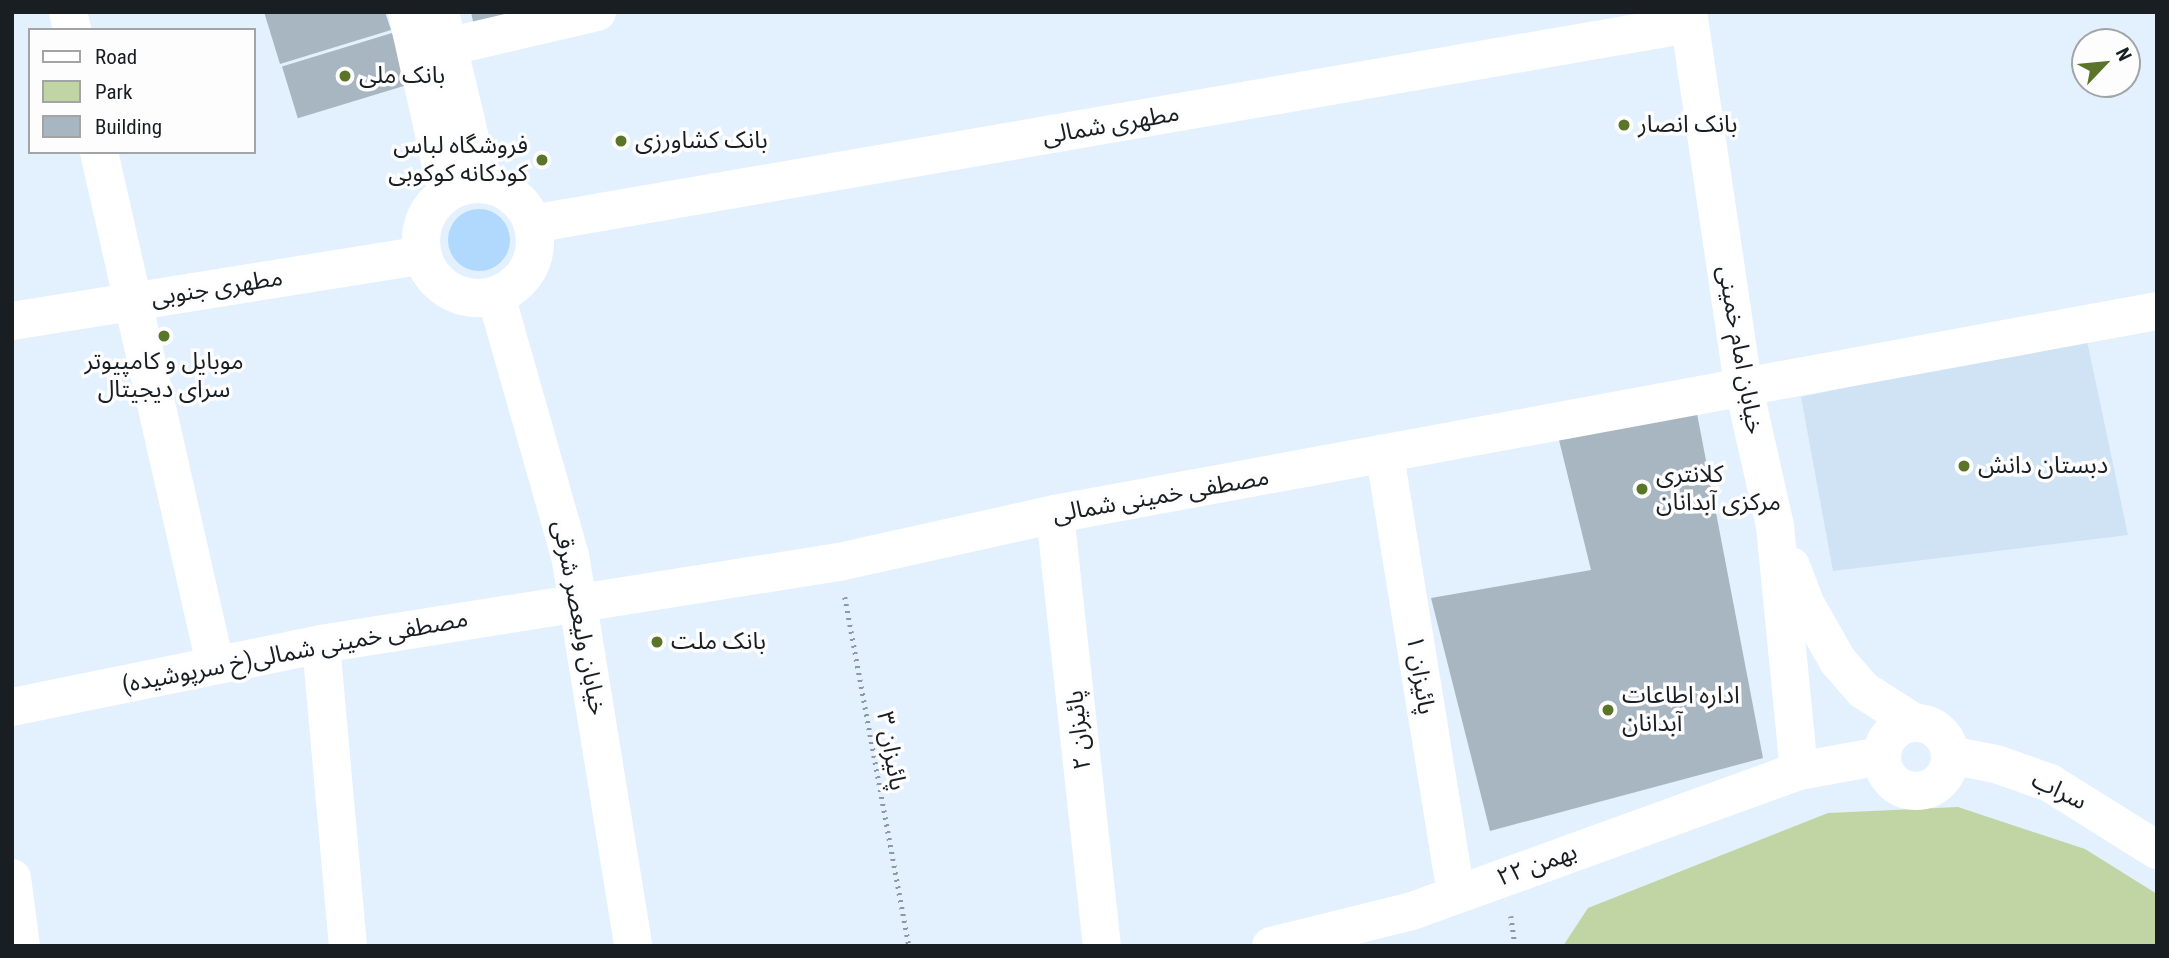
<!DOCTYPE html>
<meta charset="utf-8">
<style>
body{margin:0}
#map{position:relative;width:2169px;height:958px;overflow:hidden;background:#e3f1ff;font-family:"Roboto Condensed","Noto Sans Arabic",sans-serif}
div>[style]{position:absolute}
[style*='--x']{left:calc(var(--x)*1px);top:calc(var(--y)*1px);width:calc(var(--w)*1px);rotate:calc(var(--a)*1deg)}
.built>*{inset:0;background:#cfe3f5}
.green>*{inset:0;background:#c0d5a3}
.water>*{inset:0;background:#b1d8fd}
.round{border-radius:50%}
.building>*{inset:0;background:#a8b6c2;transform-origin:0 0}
.path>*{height:4.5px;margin-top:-2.25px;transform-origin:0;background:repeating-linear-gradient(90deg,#8e98a2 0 2px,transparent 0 7px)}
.minor>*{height:38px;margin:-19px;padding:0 19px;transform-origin:19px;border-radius:19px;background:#fff}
.major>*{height:38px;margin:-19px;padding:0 19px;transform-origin:19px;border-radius:19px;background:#fff}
.major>.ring{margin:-19px;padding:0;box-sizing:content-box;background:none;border:38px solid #fff;border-radius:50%}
.dots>*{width:19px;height:19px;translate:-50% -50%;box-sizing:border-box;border:4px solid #fdfdfd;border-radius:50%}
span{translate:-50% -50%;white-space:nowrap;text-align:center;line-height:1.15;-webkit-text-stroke:7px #fdfdfd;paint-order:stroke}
.poi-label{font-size:24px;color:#191e22}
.left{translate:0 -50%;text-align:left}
.right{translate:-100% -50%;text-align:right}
.street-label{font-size:24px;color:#191e22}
.frame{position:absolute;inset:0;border:14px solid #191e22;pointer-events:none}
.legend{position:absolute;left:28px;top:28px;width:228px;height:126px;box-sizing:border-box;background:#fdfdfd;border:2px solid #a2a4a5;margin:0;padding:9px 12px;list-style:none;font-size:21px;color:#191e22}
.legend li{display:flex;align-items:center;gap:14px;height:35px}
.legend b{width:35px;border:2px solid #a2a4a5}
.north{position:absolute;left:2071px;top:28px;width:70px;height:70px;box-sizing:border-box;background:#fdfdfd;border:2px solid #a2a4a5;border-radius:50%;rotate:64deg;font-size:19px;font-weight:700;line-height:28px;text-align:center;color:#191e22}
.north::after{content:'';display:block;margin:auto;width:24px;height:32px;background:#5a7528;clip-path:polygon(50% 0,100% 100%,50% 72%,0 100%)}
</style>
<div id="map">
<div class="built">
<i style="clip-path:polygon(2086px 336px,2128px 535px,1833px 571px,1801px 397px)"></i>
</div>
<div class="green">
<i style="clip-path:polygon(1958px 807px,2085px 849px,2157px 894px,2157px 946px,1563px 946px,1588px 908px,1828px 813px)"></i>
</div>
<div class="water">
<i class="round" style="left:448px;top:209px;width:62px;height:62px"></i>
</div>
<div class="building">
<i style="clip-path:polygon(264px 12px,385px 12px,391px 30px,280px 64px)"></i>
<i style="clip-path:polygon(471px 12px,526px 12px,474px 26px)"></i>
<i style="left:392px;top:33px;width:54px;height:115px;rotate:73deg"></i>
<i style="clip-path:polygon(1695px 403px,1763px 758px,1490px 831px,1431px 598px,1591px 570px,1557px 432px)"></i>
</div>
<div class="path">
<i style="--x:845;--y:597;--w:355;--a:79.6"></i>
<i style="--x:1511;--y:916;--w:30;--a:82"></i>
</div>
<div class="minor">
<i style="--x:68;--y:12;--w:18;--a:77"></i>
<i style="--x:447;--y:47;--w:154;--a:-13.1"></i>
<i style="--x:99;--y:152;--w:525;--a:77.23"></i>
<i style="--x:1385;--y:456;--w:444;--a:80.8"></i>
<i style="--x:1055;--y:514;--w:435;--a:83.8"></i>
<i style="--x:321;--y:644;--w:303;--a:84.9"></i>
<i style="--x:12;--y:707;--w:315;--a:-11.5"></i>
<i style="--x:321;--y:644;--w:524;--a:-9"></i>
<i style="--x:839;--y:562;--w:221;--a:-12.5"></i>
<i style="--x:1055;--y:514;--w:1121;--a:-10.44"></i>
<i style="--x:12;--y:878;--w:69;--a:82.5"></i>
</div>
<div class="major">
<i style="--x:407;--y:12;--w:185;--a:77.5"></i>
<i style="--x:440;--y:12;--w:177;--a:76.6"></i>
<i style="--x:1688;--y:12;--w:376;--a:81.6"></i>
<i style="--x:1743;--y:384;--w:146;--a:77.3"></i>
<i style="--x:1775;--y:526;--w:246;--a:84.4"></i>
<i class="ring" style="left:421px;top:184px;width:76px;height:76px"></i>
<i style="--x:532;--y:224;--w:1174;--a:-9.81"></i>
<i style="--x:496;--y:296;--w:269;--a:74.1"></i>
<i style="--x:570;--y:555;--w:396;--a:80.8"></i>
<i style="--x:12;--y:321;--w:415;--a:-9.1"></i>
<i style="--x:1791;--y:566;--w:42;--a:69"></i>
<i style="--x:1806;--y:605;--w:64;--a:60.3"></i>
<i style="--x:1838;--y:661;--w:38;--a:49"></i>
<i style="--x:1863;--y:690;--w:59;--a:32.6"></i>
<i class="ring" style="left:1882px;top:723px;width:30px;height:30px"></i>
<i style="--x:1950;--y:755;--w:47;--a:11.1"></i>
<i style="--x:1996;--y:764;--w:57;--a:19.4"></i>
<i style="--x:2050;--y:783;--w:126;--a:32.1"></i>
<i style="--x:1271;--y:946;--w:145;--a:-13.9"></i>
<i style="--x:1412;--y:911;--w:412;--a:-19.9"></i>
<i style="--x:1799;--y:771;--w:83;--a:-10.4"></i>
</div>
<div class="dots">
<i style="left:345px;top:76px;background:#5a7528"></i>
<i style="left:1624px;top:125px;background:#5a7528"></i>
<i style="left:621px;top:141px;background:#5a7528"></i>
<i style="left:542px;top:160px;background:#5a7528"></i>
<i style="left:164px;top:336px;background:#5a7528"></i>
<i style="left:1964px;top:466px;background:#5a7528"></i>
<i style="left:1642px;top:489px;background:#5a7528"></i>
<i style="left:657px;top:642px;background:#5a7528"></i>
<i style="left:1608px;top:710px;background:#5a7528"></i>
</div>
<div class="poi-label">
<span class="left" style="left:359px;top:76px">بانک ملی</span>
<span class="left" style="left:1638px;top:125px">بانک انصار</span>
<span class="left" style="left:635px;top:141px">بانک کشاورزی</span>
<span class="right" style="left:528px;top:160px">فروشگاه لباس<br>کودکانه کوکوبی</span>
<span style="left:164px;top:376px">موبایل و کامپیوتر<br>سرای دیجیتال</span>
<span class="left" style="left:1978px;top:466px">دبستان دانش</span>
<span class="left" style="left:1656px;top:489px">کلانتری<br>مرکزی آبدانان</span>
<span class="left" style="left:671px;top:642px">بانک ملت</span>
<span class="left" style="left:1622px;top:710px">اداره اطاعات<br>آبدانان</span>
</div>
<div class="street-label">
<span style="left:1111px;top:125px;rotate:-10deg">مطهری شمالی</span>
<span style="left:217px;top:288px;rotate:-9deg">مطهری جنوبی</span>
<span style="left:1740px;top:350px;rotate:80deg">خیابان امام خمینی</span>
<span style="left:1161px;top:496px;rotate:-10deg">مصطفی خمینی شمالی</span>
<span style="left:579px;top:618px;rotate:79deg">خیابان ولیعصر شرقی</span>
<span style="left:295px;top:652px;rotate:-11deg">مصطفی خمینی شمالی(خ سرپوشیده)</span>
<span style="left:1420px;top:675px;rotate:81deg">پائیزان ۱</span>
<span style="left:1079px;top:730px;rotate:-96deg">پائیزان ۲</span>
<span style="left:891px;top:751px;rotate:80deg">پائیزان ۳</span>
<span style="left:2059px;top:791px;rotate:26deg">سراب</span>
<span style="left:1537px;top:865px;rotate:-20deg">۲۲ بهمن</span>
</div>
<div class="frame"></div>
<ul class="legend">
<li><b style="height:9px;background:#fff"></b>Road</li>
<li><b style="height:19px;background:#c0d5a3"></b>Park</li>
<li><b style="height:19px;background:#a8b6c2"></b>Building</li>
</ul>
<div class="north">N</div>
</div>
